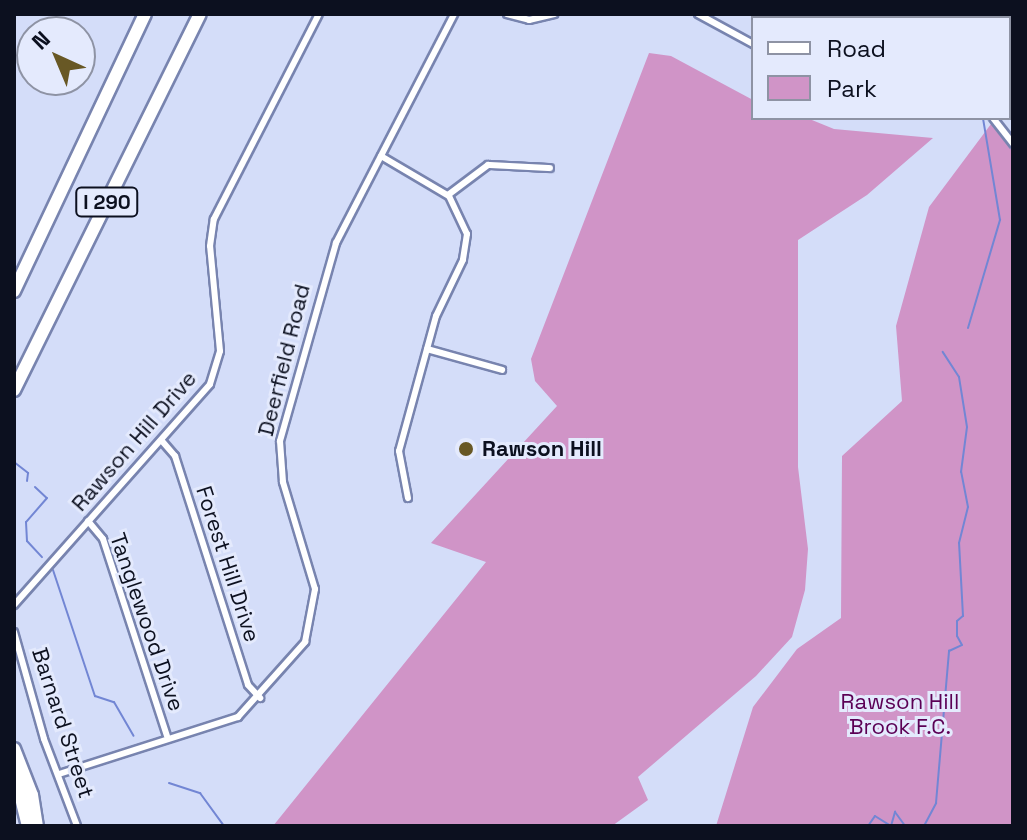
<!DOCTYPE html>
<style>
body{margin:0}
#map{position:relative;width:1027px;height:840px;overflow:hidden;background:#d4ddf9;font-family:"Space Grotesk",sans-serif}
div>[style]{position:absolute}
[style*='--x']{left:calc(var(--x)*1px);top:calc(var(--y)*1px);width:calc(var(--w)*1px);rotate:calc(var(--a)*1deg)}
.green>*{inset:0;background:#d094c7}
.stream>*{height:2px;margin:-1px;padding:0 1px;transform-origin:1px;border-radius:1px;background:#7286d4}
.roads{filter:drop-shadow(2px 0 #7884af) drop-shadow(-2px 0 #7884af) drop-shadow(0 2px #7884af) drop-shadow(0 -2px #7884af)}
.minor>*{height:6px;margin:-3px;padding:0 3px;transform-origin:3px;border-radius:3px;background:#fff}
.motorway>*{height:12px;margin:-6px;padding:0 6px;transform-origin:6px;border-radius:6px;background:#fff}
.dots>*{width:22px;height:22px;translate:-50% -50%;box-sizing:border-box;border:4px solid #e4eafd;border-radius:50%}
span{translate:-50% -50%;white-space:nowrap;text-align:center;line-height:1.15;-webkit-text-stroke:6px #e4eafd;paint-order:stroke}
.shield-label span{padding:2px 6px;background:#e4eafd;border:2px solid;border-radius:6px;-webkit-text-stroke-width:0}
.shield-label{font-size:20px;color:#0c101f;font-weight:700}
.street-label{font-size:22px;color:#0c101f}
.poi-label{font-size:22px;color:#0c101f;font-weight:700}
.left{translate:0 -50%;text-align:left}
.park-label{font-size:22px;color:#5b0055}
.frame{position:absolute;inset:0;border:16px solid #0c101f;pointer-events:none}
.legend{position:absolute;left:751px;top:16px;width:260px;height:104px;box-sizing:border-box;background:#e4eafd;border:2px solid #8e93a4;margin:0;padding:10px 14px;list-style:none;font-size:24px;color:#0c101f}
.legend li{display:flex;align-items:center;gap:16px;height:40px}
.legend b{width:40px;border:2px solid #8e93a4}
.north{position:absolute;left:16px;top:16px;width:80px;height:80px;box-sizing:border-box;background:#e4eafd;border:2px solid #8e93a4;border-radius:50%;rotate:316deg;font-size:22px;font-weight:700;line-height:32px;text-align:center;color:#0c101f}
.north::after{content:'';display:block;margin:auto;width:28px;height:36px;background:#685825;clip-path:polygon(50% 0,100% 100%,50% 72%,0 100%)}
</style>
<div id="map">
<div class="green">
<i style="clip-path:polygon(649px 53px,671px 56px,753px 100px,753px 118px,807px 118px,834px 129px,933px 138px,867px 195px,798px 240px,798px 467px,808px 549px,805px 590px,792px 637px,756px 676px,638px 777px,648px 800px,612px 826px,273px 826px,486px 562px,431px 543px,557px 406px,535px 381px,531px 359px)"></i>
<i style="clip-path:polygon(991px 124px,1013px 152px,1013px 826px,716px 826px,753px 707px,797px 649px,841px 618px,842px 456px,902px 401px,896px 326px,929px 207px)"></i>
</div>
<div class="stream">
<i style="--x:988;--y:14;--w:4;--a:90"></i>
<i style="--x:968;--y:328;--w:113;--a:-73.5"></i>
<i style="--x:1000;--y:220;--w:103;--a:-99.5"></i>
<i style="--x:14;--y:462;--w:18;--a:38"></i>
<i style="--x:28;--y:473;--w:8;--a:97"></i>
<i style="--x:35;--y:487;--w:16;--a:43"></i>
<i style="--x:47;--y:498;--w:32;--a:131"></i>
<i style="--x:26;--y:522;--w:19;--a:87"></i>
<i style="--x:27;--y:541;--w:22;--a:47"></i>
<i style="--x:53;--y:570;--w:133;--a:71.6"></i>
<i style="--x:95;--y:696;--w:20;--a:18"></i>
<i style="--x:114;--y:702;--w:39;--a:60"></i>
<i style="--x:169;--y:783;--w:33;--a:18"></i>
<i style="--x:200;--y:793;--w:41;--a:54"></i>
<i style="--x:868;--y:826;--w:12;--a:-55"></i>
<i style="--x:875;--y:816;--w:19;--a:32"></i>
<i style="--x:891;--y:826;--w:15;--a:-74"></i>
<i style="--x:895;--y:812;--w:17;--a:54"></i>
<i style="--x:924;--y:826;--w:26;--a:-62"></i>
<i style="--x:936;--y:803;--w:153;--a:-85.1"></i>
<i style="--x:949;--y:651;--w:14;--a:-25"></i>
<i style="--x:962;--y:645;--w:10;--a:-119"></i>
<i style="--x:957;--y:636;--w:15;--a:-90"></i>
<i style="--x:957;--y:621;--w:8;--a:-40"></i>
<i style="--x:963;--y:616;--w:73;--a:-93.1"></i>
<i style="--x:959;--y:543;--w:37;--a:-76"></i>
<i style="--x:968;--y:507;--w:36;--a:-101"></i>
<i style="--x:961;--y:472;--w:45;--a:-82.4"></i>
<i style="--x:967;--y:427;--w:51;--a:-99.1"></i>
<i style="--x:959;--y:377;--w:30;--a:-123"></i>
</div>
<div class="roads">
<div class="minor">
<i style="--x:507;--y:14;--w:23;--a:15"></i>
<i style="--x:529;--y:20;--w:26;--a:-13"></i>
<i style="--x:698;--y:14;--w:63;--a:28.6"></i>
<i style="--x:971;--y:14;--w:4;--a:76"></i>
<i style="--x:993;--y:118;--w:33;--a:52"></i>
<i style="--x:381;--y:156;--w:79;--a:30.5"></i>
<i style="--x:449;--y:196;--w:42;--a:64.7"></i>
<i style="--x:467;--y:234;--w:26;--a:99"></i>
<i style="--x:463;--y:260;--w:62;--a:115.7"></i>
<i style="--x:436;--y:316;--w:140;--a:105.3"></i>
<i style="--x:399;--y:451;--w:48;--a:79.2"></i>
<i style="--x:448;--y:195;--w:50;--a:-36.9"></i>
<i style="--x:488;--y:165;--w:62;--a:2.8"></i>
<i style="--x:427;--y:349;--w:78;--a:15.6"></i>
<i style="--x:162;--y:441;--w:20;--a:49"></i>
<i style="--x:175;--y:456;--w:240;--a:72.3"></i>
<i style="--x:248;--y:685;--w:18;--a:47"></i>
<i style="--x:88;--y:521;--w:23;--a:50"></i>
<i style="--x:103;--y:539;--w:207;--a:72"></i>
<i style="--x:14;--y:605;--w:295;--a:-48.4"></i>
<i style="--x:210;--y:384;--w:34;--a:-73"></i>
<i style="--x:220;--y:351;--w:105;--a:-95.4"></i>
<i style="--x:210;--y:246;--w:27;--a:-82"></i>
<i style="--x:214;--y:219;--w:230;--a:-62.9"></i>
<i style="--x:14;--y:632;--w:111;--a:74.3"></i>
<i style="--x:44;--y:739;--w:93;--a:69.2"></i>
<i style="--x:59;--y:774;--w:188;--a:-17.7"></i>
<i style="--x:238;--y:717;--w:101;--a:-48.2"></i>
<i style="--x:305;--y:642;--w:54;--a:-79.3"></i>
<i style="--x:315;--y:589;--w:112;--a:-106.7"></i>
<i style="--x:283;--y:482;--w:41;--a:-94.2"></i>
<i style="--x:280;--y:441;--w:206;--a:-74.2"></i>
<i style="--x:336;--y:243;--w:258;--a:-62.7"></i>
</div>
<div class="motorway">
<i style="--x:14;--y:291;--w:306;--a:-64.7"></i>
<i style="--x:14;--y:390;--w:419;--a:-63.7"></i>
<i style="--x:14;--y:749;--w:49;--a:68.6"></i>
<i style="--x:32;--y:795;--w:31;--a:81"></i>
<i style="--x:14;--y:770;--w:58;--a:76"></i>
</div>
</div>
<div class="dots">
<i style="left:466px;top:449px;background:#685825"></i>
</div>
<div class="shield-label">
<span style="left:107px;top:202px">I 290</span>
</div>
<div class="street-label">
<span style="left:284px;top:360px;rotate:-76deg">Deerfield Road</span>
<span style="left:134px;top:441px;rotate:-49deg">Rawson Hill Drive</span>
<span style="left:228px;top:564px;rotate:72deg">Forest Hill Drive</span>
<span style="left:147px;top:622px;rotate:71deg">Tanglewood Drive</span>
<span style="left:63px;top:723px;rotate:72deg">Barnard Street</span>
</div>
<div class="poi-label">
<span class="left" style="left:482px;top:449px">Rawson Hill</span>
</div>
<div class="park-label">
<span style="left:900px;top:714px">Rawson Hill<br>Brook F.C.</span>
</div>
<div class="frame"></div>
<ul class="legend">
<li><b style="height:10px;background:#fff"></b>Road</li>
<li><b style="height:22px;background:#d094c7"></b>Park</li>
</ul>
<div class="north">N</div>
</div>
